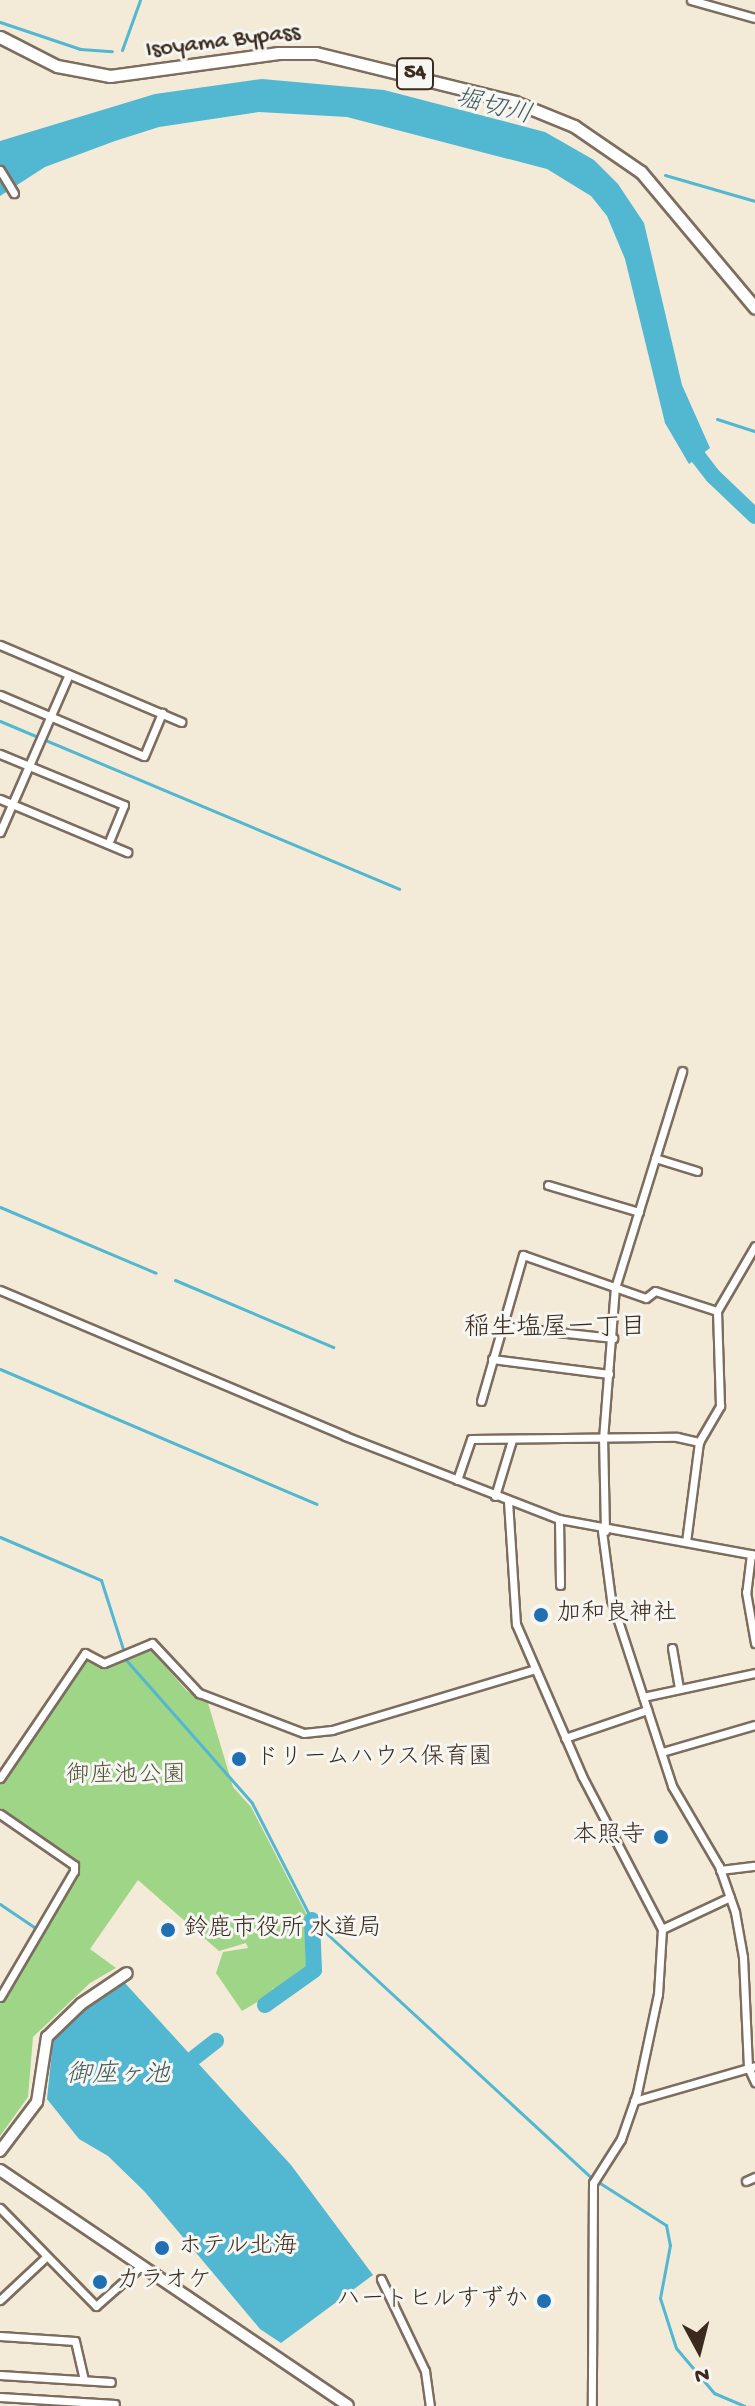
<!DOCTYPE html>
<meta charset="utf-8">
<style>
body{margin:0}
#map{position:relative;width:755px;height:2406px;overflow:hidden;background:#f4ead8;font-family:"Gochi Hand","Klee One",sans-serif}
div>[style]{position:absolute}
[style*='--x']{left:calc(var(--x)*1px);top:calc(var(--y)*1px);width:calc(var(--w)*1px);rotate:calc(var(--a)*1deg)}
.green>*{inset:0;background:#9ed587}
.water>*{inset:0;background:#52b7d1}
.stream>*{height:3px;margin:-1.5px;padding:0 1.5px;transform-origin:1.5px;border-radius:1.5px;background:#52b7d1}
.river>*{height:16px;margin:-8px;padding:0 8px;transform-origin:8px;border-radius:8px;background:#52b7d1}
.roads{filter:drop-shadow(2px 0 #7c6d5f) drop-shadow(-2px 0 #7c6d5f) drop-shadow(0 2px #7c6d5f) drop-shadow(0 -2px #7c6d5f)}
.street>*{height:7px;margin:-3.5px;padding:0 3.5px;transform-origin:3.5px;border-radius:3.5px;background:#fff}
.secondary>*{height:10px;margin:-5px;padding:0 5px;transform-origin:5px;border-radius:5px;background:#fff}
.primary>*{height:11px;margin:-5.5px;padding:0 5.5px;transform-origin:5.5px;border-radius:5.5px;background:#fff}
.dots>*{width:22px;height:22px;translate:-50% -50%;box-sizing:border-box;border:4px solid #f6f6f2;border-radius:50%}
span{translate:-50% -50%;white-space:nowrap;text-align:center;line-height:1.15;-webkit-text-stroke:6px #f6f6f2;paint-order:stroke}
.shield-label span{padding:2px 6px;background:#f6f6f2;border:2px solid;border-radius:6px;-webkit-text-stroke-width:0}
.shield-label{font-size:22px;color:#3b2a1e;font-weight:700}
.street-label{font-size:24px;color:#3b2a1e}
.poi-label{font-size:24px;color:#3b2a1e}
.left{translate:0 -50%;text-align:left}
.right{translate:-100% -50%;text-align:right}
.park-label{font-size:24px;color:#545538}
.water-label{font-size:26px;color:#435b5d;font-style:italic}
.neighbourhood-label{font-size:26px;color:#3b2a1e}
.north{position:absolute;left:659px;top:2310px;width:80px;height:80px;-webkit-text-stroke:6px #f6f6f2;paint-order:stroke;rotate:173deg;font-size:22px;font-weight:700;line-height:32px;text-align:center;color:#3b2a1e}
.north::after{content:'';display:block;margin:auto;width:28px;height:36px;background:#3b2a1e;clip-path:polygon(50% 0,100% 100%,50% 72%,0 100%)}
</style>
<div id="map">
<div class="green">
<i style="clip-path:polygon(150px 1649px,187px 1691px,208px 1703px,233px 1787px,251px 1807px,310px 1921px,311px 1969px,277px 1993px,272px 1987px,274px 1992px,242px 2011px,216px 1973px,223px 1952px,248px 1948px,246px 1943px,219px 1951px,138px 1880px,90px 1949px,116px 1968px,90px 1983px,33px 2037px,28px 2097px,0 2136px,0 2004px,78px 1872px,77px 1864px,0 1812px,0 1783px,84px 1657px,107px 1666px)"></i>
</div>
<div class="water">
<i style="clip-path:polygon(262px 79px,384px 90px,545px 132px,594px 160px,618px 184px,644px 223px,682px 385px,710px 448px,689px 464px,665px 423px,625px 259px,607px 216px,591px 196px,547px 169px,347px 117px,259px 112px,159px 127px,115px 141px,45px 167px,0 196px,0 141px,155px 94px)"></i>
<i style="clip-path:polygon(124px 1982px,291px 2165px,373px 2275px,281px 2343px,260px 2329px,145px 2192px,108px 2156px,79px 2139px,47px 2099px,53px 2041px,71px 2019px)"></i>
</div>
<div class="stream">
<i style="--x:0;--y:22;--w:84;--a:18.6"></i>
<i style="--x:80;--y:49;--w:32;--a:4"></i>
<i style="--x:122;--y:50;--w:53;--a:-70.2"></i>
<i style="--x:665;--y:175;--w:94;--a:16.1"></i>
<i style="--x:717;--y:419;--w:40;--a:18"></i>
<i style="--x:0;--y:721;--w:433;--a:22.8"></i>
<i style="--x:0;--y:1207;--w:169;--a:22.9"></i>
<i style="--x:175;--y:1280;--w:172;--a:23"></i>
<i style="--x:0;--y:1369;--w:344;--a:23.1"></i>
<i style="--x:0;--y:1537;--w:110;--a:23.1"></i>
<i style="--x:101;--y:1580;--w:72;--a:72.3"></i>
<i style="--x:127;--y:1661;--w:189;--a:48.6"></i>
<i style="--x:252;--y:1803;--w:131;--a:62.9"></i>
<i style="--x:312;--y:1920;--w:381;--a:42.7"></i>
<i style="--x:592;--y:2178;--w:88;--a:32.4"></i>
<i style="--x:666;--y:2225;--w:20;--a:79"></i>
<i style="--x:670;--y:2245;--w:54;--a:100.7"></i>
<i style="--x:660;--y:2298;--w:52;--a:72.3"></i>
<i style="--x:676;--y:2348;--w:59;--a:49.8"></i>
<i style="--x:714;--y:2393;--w:33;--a:23"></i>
<i style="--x:0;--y:1904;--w:45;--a:34"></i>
</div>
<div class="river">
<i style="--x:686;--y:441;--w:44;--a:52.4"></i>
<i style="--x:713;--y:476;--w:58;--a:43.6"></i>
<i style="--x:265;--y:2005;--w:60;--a:-35.5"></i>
<i style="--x:314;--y:1970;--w:50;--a:-92.3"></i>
<i style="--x:194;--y:2058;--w:28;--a:-38"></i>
</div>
<div class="roads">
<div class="street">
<i style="--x:691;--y:0;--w:66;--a:15.7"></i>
<i style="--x:0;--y:170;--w:27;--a:59"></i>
<i style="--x:0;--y:645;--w:197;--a:23"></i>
<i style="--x:0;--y:695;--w:156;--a:23"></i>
<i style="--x:144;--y:756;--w:47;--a:-67.3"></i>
<i style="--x:0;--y:754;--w:134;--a:22.4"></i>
<i style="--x:124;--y:805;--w:42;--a:112.3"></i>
<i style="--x:0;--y:799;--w:138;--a:22.7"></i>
<i style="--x:0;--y:832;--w:172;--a:-66.4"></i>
<i style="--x:655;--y:1158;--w:44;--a:17.2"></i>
<i style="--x:548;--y:1185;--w:95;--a:16.5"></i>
<i style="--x:0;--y:1290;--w:375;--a:22.9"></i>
<i style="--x:345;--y:1436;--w:230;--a:21.2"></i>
<i style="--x:559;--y:1519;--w:199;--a:10.4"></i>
<i style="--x:502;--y:1326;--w:112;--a:6.2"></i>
<i style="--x:492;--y:1359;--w:118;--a:7.3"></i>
<i style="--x:481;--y:1401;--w:152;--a:-74"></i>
<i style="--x:523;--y:1255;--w:130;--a:19.3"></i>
<i style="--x:646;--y:1298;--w:11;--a:-38"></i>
<i style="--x:655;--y:1291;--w:65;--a:17.9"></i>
<i style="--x:457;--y:1480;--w:43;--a:-71.1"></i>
<i style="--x:471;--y:1439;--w:206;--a:-0.6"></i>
<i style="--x:677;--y:1437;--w:23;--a:13"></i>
<i style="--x:495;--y:1496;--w:59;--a:-73.1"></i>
<i style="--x:508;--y:1501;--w:123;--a:86.3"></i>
<i style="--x:516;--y:1624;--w:166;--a:66.5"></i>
<i style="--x:582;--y:1776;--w:173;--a:62.4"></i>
<i style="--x:662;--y:1929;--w:65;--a:93.5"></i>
<i style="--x:658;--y:1994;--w:101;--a:102"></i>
<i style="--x:637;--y:2093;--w:49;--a:109.2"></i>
<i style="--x:621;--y:2139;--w:52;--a:122.5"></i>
<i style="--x:593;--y:2183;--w:223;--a:90.3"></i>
<i style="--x:559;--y:1519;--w:66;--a:89.1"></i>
<i style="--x:602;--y:1531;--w:69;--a:82.5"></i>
<i style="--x:611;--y:1599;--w:197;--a:71.9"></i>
<i style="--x:672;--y:1786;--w:93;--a:59.6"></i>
<i style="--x:719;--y:1866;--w:49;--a:70.8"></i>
<i style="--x:735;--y:1912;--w:46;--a:79.9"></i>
<i style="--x:743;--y:1957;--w:110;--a:87.4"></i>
<i style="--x:748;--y:2067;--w:17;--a:65"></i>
<i style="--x:605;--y:1531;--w:92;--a:-91.2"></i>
<i style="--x:603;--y:1439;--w:151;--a:-85.5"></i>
<i style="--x:615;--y:1288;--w:227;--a:-72.8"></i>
<i style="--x:686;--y:1542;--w:101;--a:-82.6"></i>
<i style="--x:699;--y:1442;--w:42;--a:-59.7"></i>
<i style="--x:720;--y:1406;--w:95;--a:-91.8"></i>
<i style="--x:717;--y:1311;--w:75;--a:-59.7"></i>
<i style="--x:751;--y:1554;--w:38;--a:97"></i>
<i style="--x:746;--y:1592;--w:52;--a:80"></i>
<i style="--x:672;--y:1648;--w:41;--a:80.1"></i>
<i style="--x:643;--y:1697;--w:115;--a:-12.1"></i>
<i style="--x:565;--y:1738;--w:87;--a:-18.9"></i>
<i style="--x:662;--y:1752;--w:97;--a:-16.2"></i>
<i style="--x:0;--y:1778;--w:151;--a:-55.8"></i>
<i style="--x:85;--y:1653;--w:21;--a:28"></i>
<i style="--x:104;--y:1663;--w:52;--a:-22.6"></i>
<i style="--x:152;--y:1643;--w:69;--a:46.8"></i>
<i style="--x:199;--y:1693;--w:112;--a:20.9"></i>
<i style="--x:304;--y:1733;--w:28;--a:-6"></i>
<i style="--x:332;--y:1730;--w:212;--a:-16.7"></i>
<i style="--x:0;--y:1814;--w:90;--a:34.6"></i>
<i style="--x:74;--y:1865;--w:6;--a:90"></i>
<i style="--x:74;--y:1871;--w:146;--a:120.4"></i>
<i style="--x:720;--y:1870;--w:35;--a:-7"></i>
<i style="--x:662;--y:1929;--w:75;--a:-25.2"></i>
<i style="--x:634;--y:2101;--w:126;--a:-16.1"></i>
<i style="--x:746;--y:2181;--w:10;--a:-24"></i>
<i style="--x:0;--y:2208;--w:137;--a:45.6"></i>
<i style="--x:96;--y:2306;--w:60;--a:-41.6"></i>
<i style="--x:381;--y:2279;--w:102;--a:64.4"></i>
<i style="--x:425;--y:2371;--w:35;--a:82"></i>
<i style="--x:0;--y:2300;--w:64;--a:-43.1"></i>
<i style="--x:0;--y:2336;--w:75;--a:3.8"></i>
<i style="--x:75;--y:2341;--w:40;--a:77"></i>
<i style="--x:0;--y:2375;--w:111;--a:3.6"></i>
<i style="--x:0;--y:2397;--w:115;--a:3.5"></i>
</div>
<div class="secondary">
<i style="--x:0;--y:2151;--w:61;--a:-52.9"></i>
<i style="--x:37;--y:2102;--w:66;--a:-81.3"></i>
<i style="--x:47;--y:2037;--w:47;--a:-44.1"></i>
<i style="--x:81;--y:2004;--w:55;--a:-34"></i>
<i style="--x:0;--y:2170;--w:420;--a:34.1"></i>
</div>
<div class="primary">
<i style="--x:0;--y:37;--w:64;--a:27"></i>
<i style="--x:57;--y:66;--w:54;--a:10.7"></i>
<i style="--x:110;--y:76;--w:170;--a:-7.8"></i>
<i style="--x:278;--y:53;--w:38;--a:0"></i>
<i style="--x:316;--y:53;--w:205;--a:13.8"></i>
<i style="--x:515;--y:102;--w:64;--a:22.1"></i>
<i style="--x:574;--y:126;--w:81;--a:34.5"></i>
<i style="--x:641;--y:172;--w:177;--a:50"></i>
</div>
</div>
<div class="dots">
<i style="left:541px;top:1615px;background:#1f6fb2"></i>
<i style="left:239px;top:1759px;background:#1f6fb2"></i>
<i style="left:661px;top:1837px;background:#1f6fb2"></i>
<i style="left:168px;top:1930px;background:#1f6fb2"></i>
<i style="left:162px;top:2248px;background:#1f6fb2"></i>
<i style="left:100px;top:2282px;background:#1f6fb2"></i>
<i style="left:544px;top:2301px;background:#1f6fb2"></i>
</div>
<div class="shield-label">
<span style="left:415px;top:74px">54</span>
</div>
<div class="street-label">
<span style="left:223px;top:42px;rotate:-7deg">Isoyama Bypass</span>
</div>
<div class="poi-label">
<span class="left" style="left:557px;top:1615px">加和良神社</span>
<span class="left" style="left:255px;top:1759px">ドリームハウス保育園</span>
<span class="right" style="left:645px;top:1837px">本照寺</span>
<span class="left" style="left:184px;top:1930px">鈴鹿市役所 水道局</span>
<span class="left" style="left:178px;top:2248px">ホテル北海</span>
<span class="left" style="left:116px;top:2282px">カラオケ</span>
<span class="right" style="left:528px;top:2301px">ハートヒルすずか</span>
</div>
<div class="park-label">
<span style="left:126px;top:1777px">御座池公園</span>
</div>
<div class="water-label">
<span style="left:493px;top:109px;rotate:14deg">堀切川</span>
<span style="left:118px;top:2077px">御座ヶ池</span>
</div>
<div class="neighbourhood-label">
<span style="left:555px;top:1330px">稲生塩屋一丁目</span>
</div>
<div class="north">N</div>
</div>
